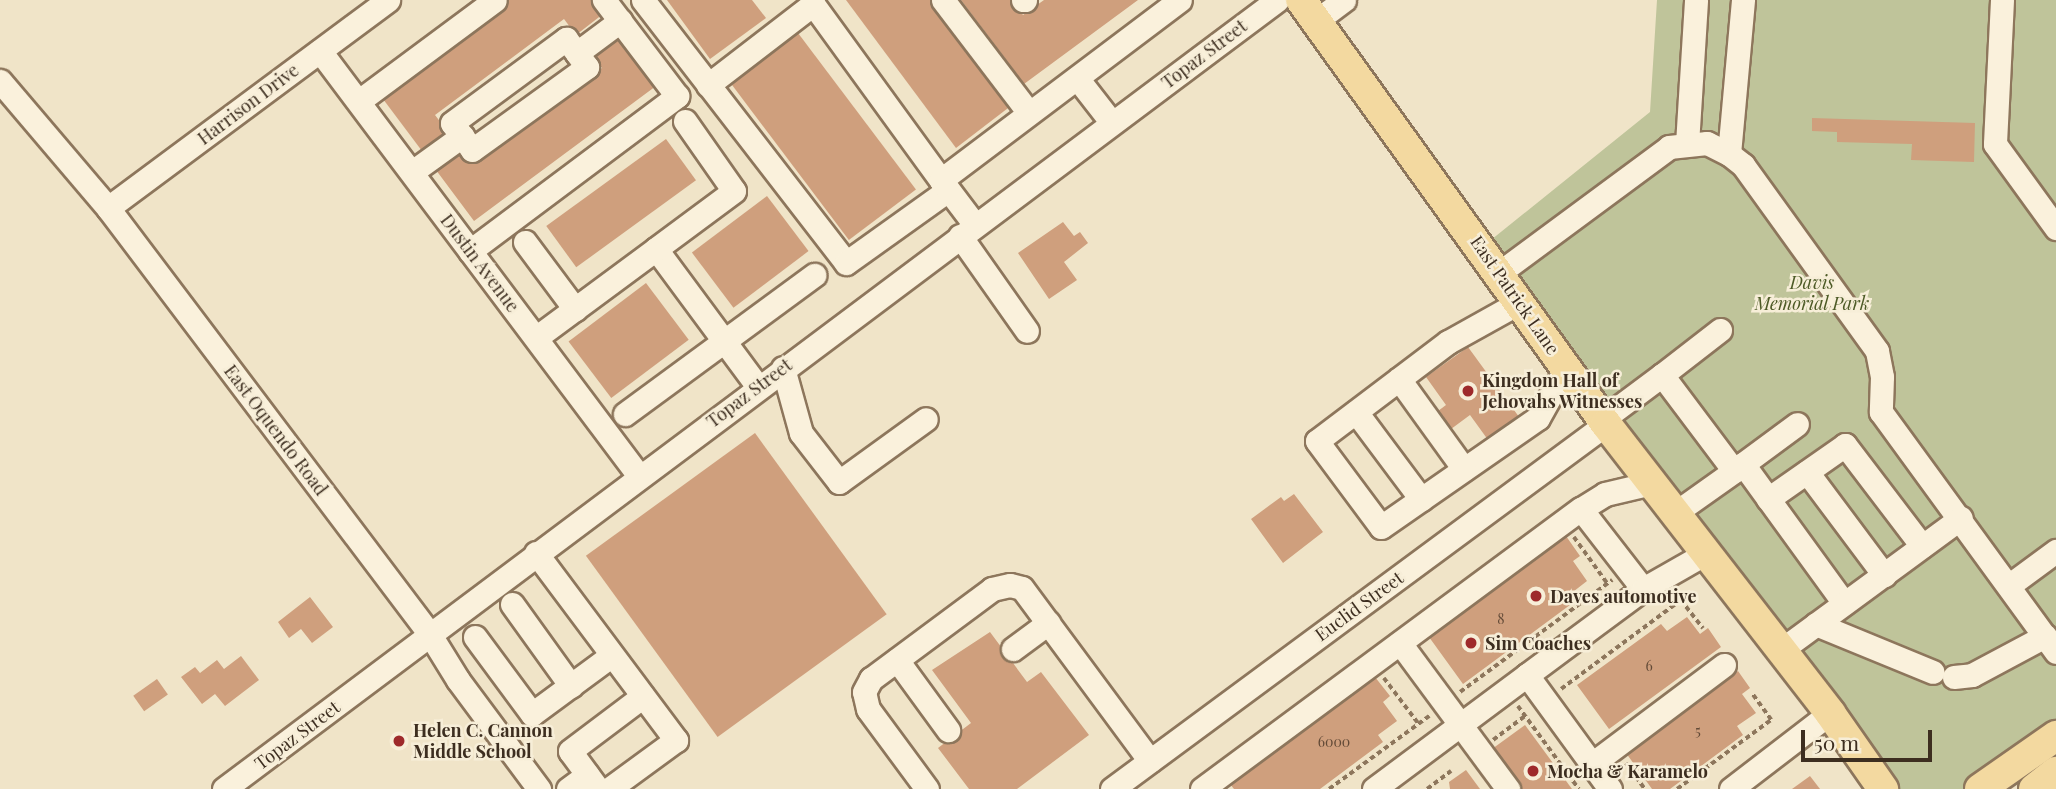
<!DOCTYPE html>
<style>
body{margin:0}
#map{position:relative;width:2056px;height:789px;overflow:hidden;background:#f0e4c8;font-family:"Playfair Display",serif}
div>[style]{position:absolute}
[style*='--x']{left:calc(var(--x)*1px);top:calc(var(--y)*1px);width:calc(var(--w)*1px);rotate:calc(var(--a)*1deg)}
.cemetery>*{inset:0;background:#bfc49a}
.building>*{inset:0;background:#cf9f7d;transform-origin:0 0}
.path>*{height:3.5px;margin-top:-1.75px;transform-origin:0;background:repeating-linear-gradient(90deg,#8d765c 0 5px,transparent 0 8.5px)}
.roads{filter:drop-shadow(2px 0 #8d765c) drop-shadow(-2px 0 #8d765c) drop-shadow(0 2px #8d765c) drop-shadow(0 -2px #8d765c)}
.minor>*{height:23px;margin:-11.5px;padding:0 11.5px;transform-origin:11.5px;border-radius:11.5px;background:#faf1dc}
.major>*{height:30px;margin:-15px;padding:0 15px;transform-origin:15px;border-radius:15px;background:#f3d9a0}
.dots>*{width:19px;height:19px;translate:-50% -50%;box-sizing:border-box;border:4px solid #f7eed8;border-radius:50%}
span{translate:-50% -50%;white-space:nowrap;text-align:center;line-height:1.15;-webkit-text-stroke:5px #f7eed8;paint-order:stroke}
.number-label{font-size:14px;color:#624a37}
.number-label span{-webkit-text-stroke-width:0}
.street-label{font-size:18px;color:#3d2e20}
.park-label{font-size:18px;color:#4d5a26;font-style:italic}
.poi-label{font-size:18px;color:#3d2e20;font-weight:700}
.left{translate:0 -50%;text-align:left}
.scale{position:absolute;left:1801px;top:730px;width:131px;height:32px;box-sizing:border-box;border:4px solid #3d2e20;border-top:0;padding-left:9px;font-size:21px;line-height:24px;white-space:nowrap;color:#3d2e20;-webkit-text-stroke:5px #f7eed8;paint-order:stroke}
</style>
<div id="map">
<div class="cemetery">
<i style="clip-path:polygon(1657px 0,2056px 0,2056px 723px,1972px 789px,1883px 789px,1481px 248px,1650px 112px)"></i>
</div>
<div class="building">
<i style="clip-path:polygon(507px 0,592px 0,603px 14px,576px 35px,564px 19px,435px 115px,448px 132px,422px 151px,380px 95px)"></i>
<i style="clip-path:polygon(667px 0,752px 0,766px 18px,710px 59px)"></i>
<i style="clip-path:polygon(846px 0,934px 0,1012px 105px,956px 148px)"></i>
<i style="clip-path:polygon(961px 0,1012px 0,1023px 15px,1044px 0,1138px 0,1024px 84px)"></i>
<i style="left:795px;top:29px;width:201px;height:84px;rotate:53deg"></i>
<i style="clip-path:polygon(616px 32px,656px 86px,474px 221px,433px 166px,460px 147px,473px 164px,602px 68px,589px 51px)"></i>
<i style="clip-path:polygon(1812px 118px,1975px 123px,1974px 162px,1911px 160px,1912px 144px,1837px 142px,1837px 132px,1812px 131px)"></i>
<i style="left:666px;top:139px;width:51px;height:148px;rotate:54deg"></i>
<i style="left:767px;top:196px;width:69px;height:94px;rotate:53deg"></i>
<i style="clip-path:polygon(1063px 222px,1074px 236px,1080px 232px,1088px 243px,1064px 262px,1077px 280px,1049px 299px,1018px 253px)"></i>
<i style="left:646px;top:283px;width:71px;height:97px;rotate:53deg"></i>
<i style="clip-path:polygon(1468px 347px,1522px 421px,1491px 444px,1470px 415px,1447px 432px,1434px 414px,1446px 405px,1426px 377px)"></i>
<i style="left:755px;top:433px;width:224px;height:209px;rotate:54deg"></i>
<i style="clip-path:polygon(1294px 494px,1323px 532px,1283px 563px,1251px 519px,1281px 497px,1284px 501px)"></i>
<i style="clip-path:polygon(1566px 536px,1580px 556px,1573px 561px,1587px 581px,1569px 595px,1574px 602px,1463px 684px,1429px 637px)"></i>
<i style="clip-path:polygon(310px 597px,333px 627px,312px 643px,301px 629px,289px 638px,278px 622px)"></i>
<i style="clip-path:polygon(1687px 617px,1700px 634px,1708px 628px,1721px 647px,1609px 729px,1577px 685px,1661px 624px,1667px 631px)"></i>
<i style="clip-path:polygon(990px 632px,1027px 682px,1041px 672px,1089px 735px,1017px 789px,969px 789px,938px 748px,971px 723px,932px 670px)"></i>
<i style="clip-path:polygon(241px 656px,259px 680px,225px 706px,215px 694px,202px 704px,181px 677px,195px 667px,200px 673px,217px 660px,224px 669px)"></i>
<i style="clip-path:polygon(1738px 671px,1750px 688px,1742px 694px,1756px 713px,1737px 726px,1743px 735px,1670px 789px,1652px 789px,1626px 753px)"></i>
<i style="clip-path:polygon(1375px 677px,1390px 696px,1383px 702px,1397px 721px,1378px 735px,1383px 742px,1320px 789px,1234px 789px,1230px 784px)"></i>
<i style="left:157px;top:679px;width:19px;height:29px;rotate:55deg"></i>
<i style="clip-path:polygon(1525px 725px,1572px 789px,1522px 789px,1492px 749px)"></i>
<i style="clip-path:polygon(1466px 770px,1480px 789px,1450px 789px,1449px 782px)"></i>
<i style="clip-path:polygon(1810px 776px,1820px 789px,1792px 789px)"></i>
</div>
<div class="path">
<i style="--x:1574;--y:537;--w:57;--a:54.3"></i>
<i style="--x:1384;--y:678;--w:56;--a:52.9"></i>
<i style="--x:1561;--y:689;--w:149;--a:-36.6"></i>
<i style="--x:1681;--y:600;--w:36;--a:52"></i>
<i style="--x:1460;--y:692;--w:189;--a:-36.4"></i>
<i style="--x:1518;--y:706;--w:103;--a:53.7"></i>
<i style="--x:1493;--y:740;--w:40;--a:-37"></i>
<i style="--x:1626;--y:763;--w:32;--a:54"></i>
<i style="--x:1329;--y:789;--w:124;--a:-36.1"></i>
<i style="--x:1427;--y:789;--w:30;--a:-37"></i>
<i style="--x:1677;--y:789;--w:117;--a:-36.3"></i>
<i style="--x:1771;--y:720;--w:32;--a:-126"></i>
</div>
<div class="roads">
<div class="minor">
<i style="--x:643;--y:0;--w:332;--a:52.3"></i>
<i style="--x:846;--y:263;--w:125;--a:-35.6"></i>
<i style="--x:943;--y:0;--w:142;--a:52.7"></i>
<i style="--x:1023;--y:0;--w:2;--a:0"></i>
<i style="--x:2002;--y:0;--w:144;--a:92.8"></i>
<i style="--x:1995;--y:144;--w:104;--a:54"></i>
<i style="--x:1316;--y:21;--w:35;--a:-37"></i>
<i style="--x:320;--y:51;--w:531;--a:53.11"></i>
<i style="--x:1077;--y:78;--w:57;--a:52.1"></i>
<i style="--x:0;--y:81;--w:167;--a:49.6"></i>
<i style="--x:108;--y:208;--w:533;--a:52.94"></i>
<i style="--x:429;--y:633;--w:55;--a:58.3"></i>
<i style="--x:458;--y:680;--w:136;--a:53.4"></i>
<i style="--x:708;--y:85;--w:133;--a:-37.6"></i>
<i style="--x:813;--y:4;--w:218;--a:54"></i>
<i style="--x:941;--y:180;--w:299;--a:-37"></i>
<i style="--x:359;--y:101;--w:169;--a:-36.6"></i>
<i style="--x:685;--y:121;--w:85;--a:55"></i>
<i style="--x:734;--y:191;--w:97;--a:143.4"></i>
<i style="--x:656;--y:249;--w:172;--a:53.5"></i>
<i style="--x:462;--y:136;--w:16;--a:-128"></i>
<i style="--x:452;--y:123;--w:142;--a:-36.4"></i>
<i style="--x:566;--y:39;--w:18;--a:52"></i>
<i style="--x:1687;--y:144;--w:144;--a:-86.4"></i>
<i style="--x:1729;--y:154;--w:155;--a:-84.8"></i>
<i style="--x:412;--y:172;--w:62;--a:-35.8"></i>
<i style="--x:462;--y:136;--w:17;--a:54"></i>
<i style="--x:472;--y:150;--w:142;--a:-35.8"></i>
<i style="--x:587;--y:67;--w:17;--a:-126"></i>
<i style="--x:577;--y:53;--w:54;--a:-36.7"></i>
<i style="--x:941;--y:180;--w:56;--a:52.9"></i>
<i style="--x:108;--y:208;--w:349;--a:-36.6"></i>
<i style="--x:960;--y:236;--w:116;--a:54.8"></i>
<i style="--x:525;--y:242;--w:84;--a:53.3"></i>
<i style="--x:470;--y:251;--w:259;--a:-36.8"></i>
<i style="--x:677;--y:96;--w:121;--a:-127.2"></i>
<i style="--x:1499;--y:273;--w:212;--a:-36.5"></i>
<i style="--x:1669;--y:147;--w:38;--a:-6"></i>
<i style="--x:1707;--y:143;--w:25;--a:27"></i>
<i style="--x:1729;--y:154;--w:18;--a:38"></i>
<i style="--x:1743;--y:165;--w:229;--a:54.2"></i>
<i style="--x:1877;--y:351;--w:26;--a:79"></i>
<i style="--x:1882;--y:377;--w:35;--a:92"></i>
<i style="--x:1881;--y:412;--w:297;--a:53.9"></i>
<i style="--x:1520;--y:302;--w:82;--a:150.9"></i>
<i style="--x:1448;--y:342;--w:164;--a:142.9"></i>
<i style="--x:1317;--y:441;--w:107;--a:53.3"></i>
<i style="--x:1381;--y:527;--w:191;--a:-34.8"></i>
<i style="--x:1538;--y:418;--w:57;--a:-60.8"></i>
<i style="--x:1720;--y:330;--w:73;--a:142.2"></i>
<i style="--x:1662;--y:375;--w:120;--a:53.1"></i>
<i style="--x:1734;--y:471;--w:11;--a:-38"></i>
<i style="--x:1743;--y:464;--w:172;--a:54"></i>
<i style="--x:537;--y:337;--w:148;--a:-36.5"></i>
<i style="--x:783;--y:368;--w:67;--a:74.5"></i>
<i style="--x:801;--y:433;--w:62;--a:52.2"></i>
<i style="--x:839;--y:482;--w:107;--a:-35.9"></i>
<i style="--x:1399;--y:379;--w:111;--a:54.2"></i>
<i style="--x:1356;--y:412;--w:109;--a:53.2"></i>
<i style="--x:625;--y:414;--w:235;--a:-36.3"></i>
<i style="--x:1603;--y:419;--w:74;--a:-36.7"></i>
<i style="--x:1743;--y:464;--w:67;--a:-36.5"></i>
<i style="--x:1807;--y:472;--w:129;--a:53.2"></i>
<i style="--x:1768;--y:499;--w:94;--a:-35"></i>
<i style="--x:1845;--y:445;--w:127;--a:52.7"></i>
<i style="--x:1675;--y:513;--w:72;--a:-35.4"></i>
<i style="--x:536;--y:553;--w:234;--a:53.2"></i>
<i style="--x:676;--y:740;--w:83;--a:143.8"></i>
<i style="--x:2011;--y:584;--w:56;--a:-36.3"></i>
<i style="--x:1643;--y:589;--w:101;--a:-127.8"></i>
<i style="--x:1581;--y:509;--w:28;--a:-32"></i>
<i style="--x:1605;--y:494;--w:48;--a:-13.2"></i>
<i style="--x:512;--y:604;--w:101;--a:54.3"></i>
<i style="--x:1816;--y:624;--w:126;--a:22.3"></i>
<i style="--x:475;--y:637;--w:96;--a:53.5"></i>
<i style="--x:532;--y:714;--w:99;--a:-36.4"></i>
<i style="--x:1400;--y:643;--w:182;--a:53.5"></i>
<i style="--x:1013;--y:649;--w:44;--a:-36.6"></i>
<i style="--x:1781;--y:650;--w:223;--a:-36.3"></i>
<i style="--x:897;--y:660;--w:87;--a:53.9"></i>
<i style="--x:1954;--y:677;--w:18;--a:-6"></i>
<i style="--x:1972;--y:675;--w:83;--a:-28.1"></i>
<i style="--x:1592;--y:764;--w:165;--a:-36.9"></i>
<i style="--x:224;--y:789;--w:1316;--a:-36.84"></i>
<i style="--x:568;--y:789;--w:24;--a:-36"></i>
<i style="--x:598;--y:789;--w:47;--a:-126.4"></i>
<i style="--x:570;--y:751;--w:91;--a:-37"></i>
<i style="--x:927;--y:789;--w:99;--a:-126.4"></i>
<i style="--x:868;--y:709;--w:17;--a:-103"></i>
<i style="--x:864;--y:692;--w:15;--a:-62"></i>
<i style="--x:871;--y:679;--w:151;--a:-36.6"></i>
<i style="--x:992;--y:589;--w:18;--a:-13"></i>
<i style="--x:1010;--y:585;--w:12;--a:14"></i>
<i style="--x:1022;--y:588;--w:215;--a:53.5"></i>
<i style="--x:1112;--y:789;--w:614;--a:-36.46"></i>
<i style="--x:1202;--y:789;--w:471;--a:-36.5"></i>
<i style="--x:1374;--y:789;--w:191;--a:-36.7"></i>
<i style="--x:1610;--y:789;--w:141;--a:-126.1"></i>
<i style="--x:1527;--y:675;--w:144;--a:-36.6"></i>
<i style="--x:1643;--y:589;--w:73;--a:-29.7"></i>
<i style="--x:1731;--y:789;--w:125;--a:-37.5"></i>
</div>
<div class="major">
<i style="--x:1301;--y:0;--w:522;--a:54.27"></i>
<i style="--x:1606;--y:424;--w:366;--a:52.2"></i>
<i style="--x:1830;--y:713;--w:93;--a:55.1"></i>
<i style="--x:1980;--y:789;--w:93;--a:-34.9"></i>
<i style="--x:2034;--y:789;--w:28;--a:-38"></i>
</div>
</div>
<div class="dots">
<i style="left:1468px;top:391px;background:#9e2a2b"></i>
<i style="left:1536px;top:596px;background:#9e2a2b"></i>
<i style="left:1471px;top:643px;background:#9e2a2b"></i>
<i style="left:399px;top:741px;background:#9e2a2b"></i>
<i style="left:1533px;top:771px;background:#9e2a2b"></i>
</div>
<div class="number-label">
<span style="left:1501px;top:619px">8</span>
<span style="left:1649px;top:666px">6</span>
<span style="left:1698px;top:731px">5</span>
<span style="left:1334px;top:742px">6000</span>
</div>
<div class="street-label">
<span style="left:1204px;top:54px;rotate:-37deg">Topaz Street</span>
<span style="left:248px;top:104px;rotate:-37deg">Harrison Drive</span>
<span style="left:480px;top:263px;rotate:53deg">Dustin Avenue</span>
<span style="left:1515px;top:295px;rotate:55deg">East Patrick Lane</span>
<span style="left:749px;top:393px;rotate:-37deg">Topaz Street</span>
<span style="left:276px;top:430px;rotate:53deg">East Oquendo Road</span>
<span style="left:1359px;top:606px;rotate:-36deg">Euclid Street</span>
<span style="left:297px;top:735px;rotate:-37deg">Topaz Street</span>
</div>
<div class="park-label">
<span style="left:1812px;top:293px">Davis<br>Memorial Park</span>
</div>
<div class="poi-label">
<span class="left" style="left:1482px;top:391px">Kingdom Hall of<br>Jehovahs Witnesses</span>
<span class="left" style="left:1550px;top:596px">Daves automotive</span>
<span class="left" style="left:1485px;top:643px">Sim Coaches</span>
<span class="left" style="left:413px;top:741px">Helen C. Cannon<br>Middle School</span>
<span class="left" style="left:1547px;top:771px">Mocha &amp; Karamelo</span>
</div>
<div class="scale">50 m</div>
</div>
